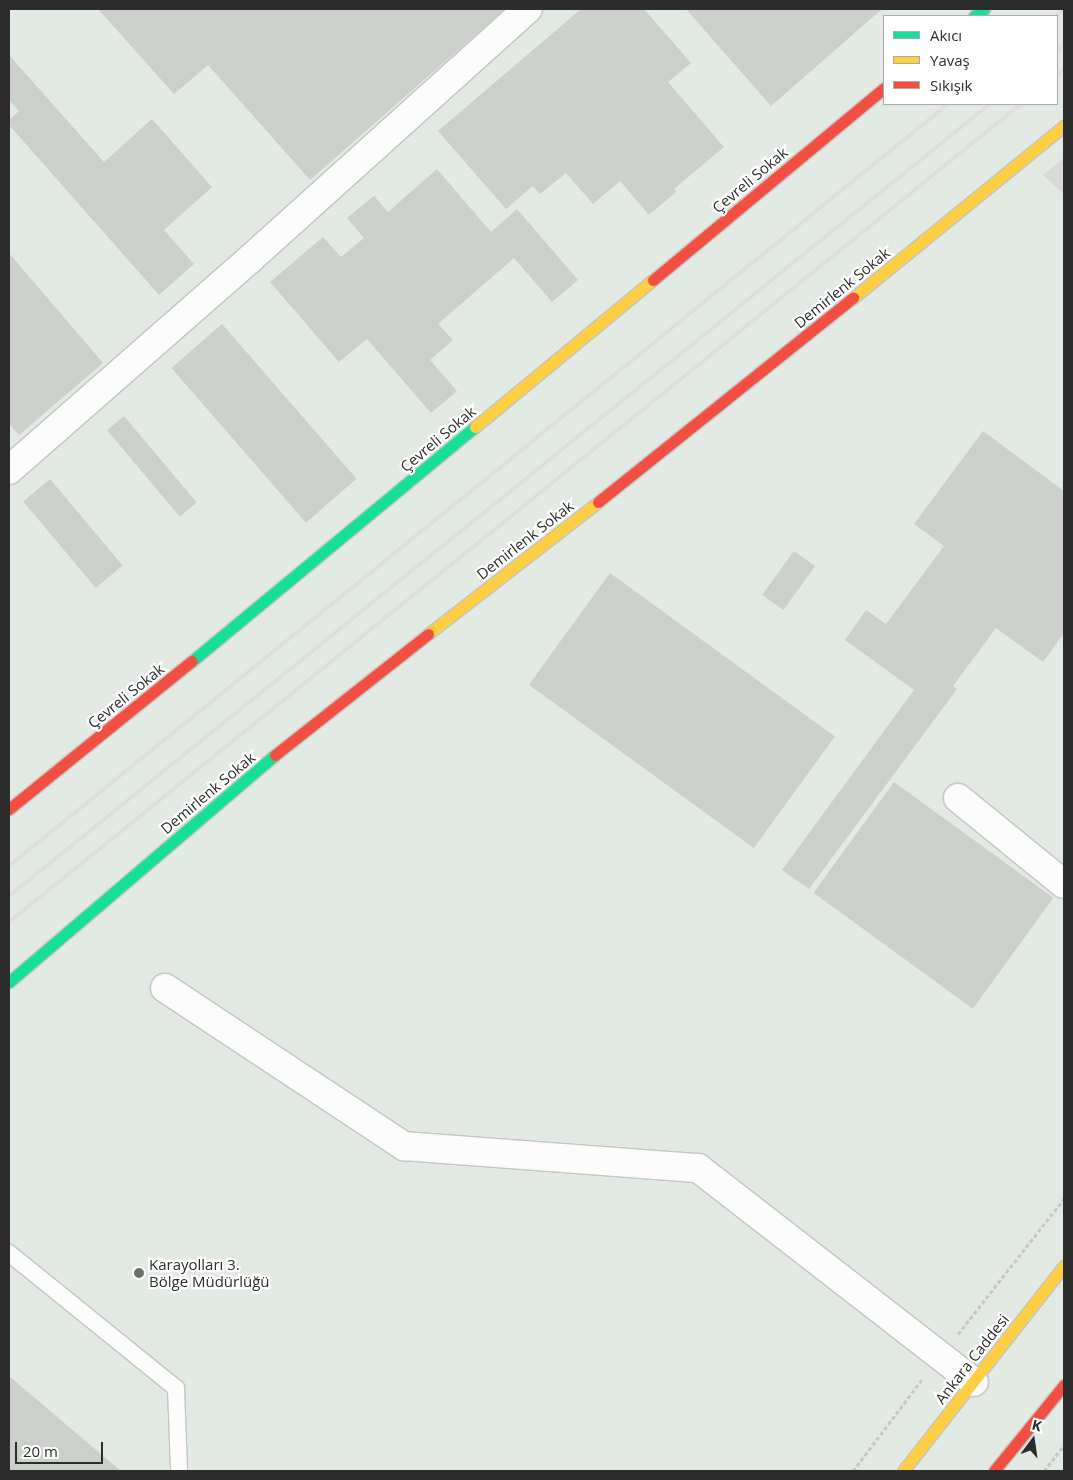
<!DOCTYPE html>
<meta charset="utf-8">
<style>
body{margin:0}
#map{position:relative;width:1073px;height:1480px;overflow:hidden;background:#e3e9e3;font-family:"Open Sans",sans-serif}
div>[style]{position:absolute}
[style*='--x']{left:calc(var(--x)*1px);top:calc(var(--y)*1px);width:calc(var(--w)*1px);rotate:calc(var(--a)*1deg)}
.industrial>*{inset:0;background:#d9d9d7}
.building>*{inset:0;background:#cbd0cb;transform-origin:0 0}
.path>*{height:3px;margin-top:-1.5px;transform-origin:0;background:repeating-linear-gradient(90deg,#c6c7c6 0 4px,transparent 0 6.5px)}
.roads{filter:drop-shadow(1px 0 #c3c4c3) drop-shadow(-1px 0 #c3c4c3) drop-shadow(0 1px #c3c4c3) drop-shadow(0 -1px #c3c4c3)}
.lane>*{height:16px;margin:-8px;padding:0 8px;transform-origin:8px;border-radius:8px;background:#fbfcfb}
.street>*{height:28px;margin:-14px;padding:0 14px;transform-origin:14px;border-radius:14px;background:#fbfcfb}
.fast>*{height:11px;margin:-5.5px;padding:0 5.5px;transform-origin:5.5px;border-radius:5.5px;background:#16e098}
.slow>*{height:11px;margin:-5.5px;padding:0 5.5px;transform-origin:5.5px;border-radius:5.5px;background:#ffcf43}
.jam>*{height:11px;margin:-5.5px;padding:0 5.5px;transform-origin:5.5px;border-radius:5.5px;background:#f24e42}
.rail>*{height:4px;margin:-2px;padding:0 2px;transform-origin:2px;border-radius:2px;background:#e0dedf}
.dots>*{width:14px;height:14px;translate:-50% -50%;box-sizing:border-box;border:2px solid #fff;border-radius:50%}
span{translate:-50% -50%;white-space:nowrap;text-align:center;line-height:1.15;-webkit-text-stroke:4.5px #fff;paint-order:stroke}
.street-label{font-size:15px;color:#2c2c2c}
.poi-label{font-size:15px;color:#2c2c2c}
.left{translate:0 -50%;text-align:left}
.frame{position:absolute;inset:0;border:10px solid #2c2c2c;pointer-events:none}
.legend{position:absolute;left:883px;top:15px;width:175px;height:90px;box-sizing:border-box;background:#fff;border:1px solid #ababab;margin:0;padding:6px 9px;list-style:none;font-size:15px;color:#2c2c2c}
.legend li{display:flex;align-items:center;gap:10px;height:25px}
.legend b{width:25px;border:1px solid #ababab}
.north{position:absolute;left:1008px;top:1415px;width:50px;height:50px;-webkit-text-stroke:4px #fff;paint-order:stroke;rotate:14deg;font-size:14px;font-weight:700;line-height:20px;text-align:center;color:#2c2c2c}
.north::after{content:'';display:block;margin:auto;width:18px;height:22px;background:#2c2c2c;clip-path:polygon(50% 0,100% 100%,50% 72%,0 100%)}
.scale{position:absolute;left:15px;top:1442px;width:88px;height:22px;box-sizing:border-box;border:2px solid #2c2c2c;border-top:0;padding-left:6px;font-size:15px;line-height:18px;white-space:nowrap;color:#2c2c2c;-webkit-text-stroke:4px #fff;paint-order:stroke}
</style>
<div id="map">
<div class="industrial">
<i style="clip-path:polygon(1064px 158px,1064px 194px,1043px 175px)"></i>
</div>
<div class="building">
<i style="clip-path:polygon(98px 9px,505px 9px,310px 180px,208px 65px,174px 94px)"></i>
<i style="clip-path:polygon(581px 9px,644px 9px,691px 63px,668px 82px,724px 147px,674px 189px,676px 192px,649px 215px,620px 181px,593px 204px,566px 173px,540px 194px,533px 186px,506px 209px,438px 131px)"></i>
<i style="clip-path:polygon(686px 9px,882px 9px,771px 106px)"></i>
<i style="clip-path:polygon(9px 55px,104px 162px,152px 119px,212px 187px,164px 230px,194px 264px,159px 295px,9px 125px,9px 120px,19px 111px,9px 100px)"></i>
<i style="clip-path:polygon(437px 169px,491px 232px,517px 209px,578px 280px,552px 302px,514px 258px,438px 324px,453px 340px,430px 360px,457px 391px,431px 413px,367px 339px,339px 362px,270px 282px,323px 237px,341px 257px,364px 238px,347px 218px,374px 196px,388px 212px)"></i>
<i style="clip-path:polygon(9px 253px,103px 363px,19px 435px,9px 424px)"></i>
<i style="left:222px;top:324px;width:205px;height:67px;rotate:49deg"></i>
<i style="left:124px;top:416px;width:113px;height:22px;rotate:50deg"></i>
<i style="clip-path:polygon(983px 431px,1064px 491px,1064px 633px,1043px 662px,996px 628px,953px 686px,957px 689px,809px 889px,782px 870px,914px 690px,845px 640px,866px 610px,886px 624px,944px 546px,914px 524px)"></i>
<i style="left:50px;top:479px;width:113px;height:35px;rotate:50deg"></i>
<i style="left:794px;top:551px;width:26px;height:54px;rotate:36deg"></i>
<i style="left:610px;top:573px;width:278px;height:138px;rotate:36deg"></i>
<i style="left:894px;top:782px;width:197px;height:137px;rotate:36deg"></i>
<i style="clip-path:polygon(9px 1376px,121px 1471px,9px 1471px)"></i>
</div>
<div class="path">
<i style="--x:958;--y:1334;--w:172;--a:-51.9"></i>
<i style="--x:853;--y:1471;--w:116;--a:-53"></i>
<i style="--x:1044;--y:1471;--w:33;--a:-52"></i>
</div>
<div class="roads">
<div class="lane">
<i style="--x:9;--y:1253;--w:215;--a:39"></i>
<i style="--x:176;--y:1388;--w:83;--a:87.9"></i>
</div>
<div class="street">
<i style="--x:9;--y:470;--w:320;--a:-41.2"></i>
<i style="--x:250;--y:259;--w:374;--a:-42"></i>
<i style="--x:958;--y:798;--w:136;--a:39.1"></i>
<i style="--x:165;--y:988;--w:287;--a:33.5"></i>
<i style="--x:404;--y:1146;--w:295;--a:4.3"></i>
<i style="--x:698;--y:1168;--w:349;--a:37.8"></i>
</div>
<div class="fast">
<i style="--x:974;--y:16;--w:12;--a:-35"></i>
<i style="--x:192;--y:661;--w:367;--a:-39.6"></i>
<i style="--x:9;--y:982;--w:350;--a:-40.5"></i>
</div>
<div class="slow">
<i style="--x:853;--y:298;--w:272;--a:-39.2"></i>
<i style="--x:475;--y:427;--w:231;--a:-39.6"></i>
<i style="--x:428;--y:634;--w:215;--a:-37.8"></i>
<i style="--x:903;--y:1471;--w:261;--a:-51.9"></i>
</div>
<div class="jam">
<i style="--x:653;--y:280;--w:300;--a:-39.7"></i>
<i style="--x:598;--y:502;--w:327;--a:-38.7"></i>
<i style="--x:275;--y:755;--w:195;--a:-38.3"></i>
<i style="--x:9;--y:809;--w:235;--a:-39"></i>
<i style="--x:994;--y:1471;--w:111;--a:-50.9"></i>
</div>
</div>
<div class="rail">
<i style="--x:1056;--y:16;--w:11;--a:-41"></i>
<i style="--x:1057;--y:50;--w:9;--a:-41"></i>
<i style="--x:1057;--y:75;--w:9;--a:-41"></i>
<i style="--x:9;--y:866;--w:1209;--a:-39.06"></i>
<i style="--x:9;--y:896;--w:1261;--a:-38.92"></i>
<i style="--x:9;--y:922;--w:1301;--a:-38.95"></i>
</div>
<div class="dots">
<i style="left:139px;top:1273px;background:#6c6e6c"></i>
</div>
<div class="street-label">
<span style="left:750px;top:180px;rotate:-40deg">Çevreli Sokak</span>
<span style="left:842px;top:288px;rotate:-39deg">Demirlenk Sokak</span>
<span style="left:438px;top:439px;rotate:-40deg">Çevreli Sokak</span>
<span style="left:525px;top:540px;rotate:-38deg">Demirlenk Sokak</span>
<span style="left:126px;top:696px;rotate:-39deg">Çevreli Sokak</span>
<span style="left:208px;top:793px;rotate:-40deg">Demirlenk Sokak</span>
<span style="left:972px;top:1359px;rotate:-52deg">Ankara Caddesi</span>
</div>
<div class="poi-label">
<span class="left" style="left:149px;top:1273px">Karayolları 3.<br>Bölge Müdürlüğü</span>
</div>
<div class="frame"></div>
<ul class="legend">
<li><b style="height:6px;background:#16e098"></b>Akıcı</li>
<li><b style="height:6px;background:#ffcf43"></b>Yavaş</li>
<li><b style="height:6px;background:#f24e42"></b>Sıkışık</li>
</ul>
<div class="north">K</div>
<div class="scale">20 m</div>
</div>
